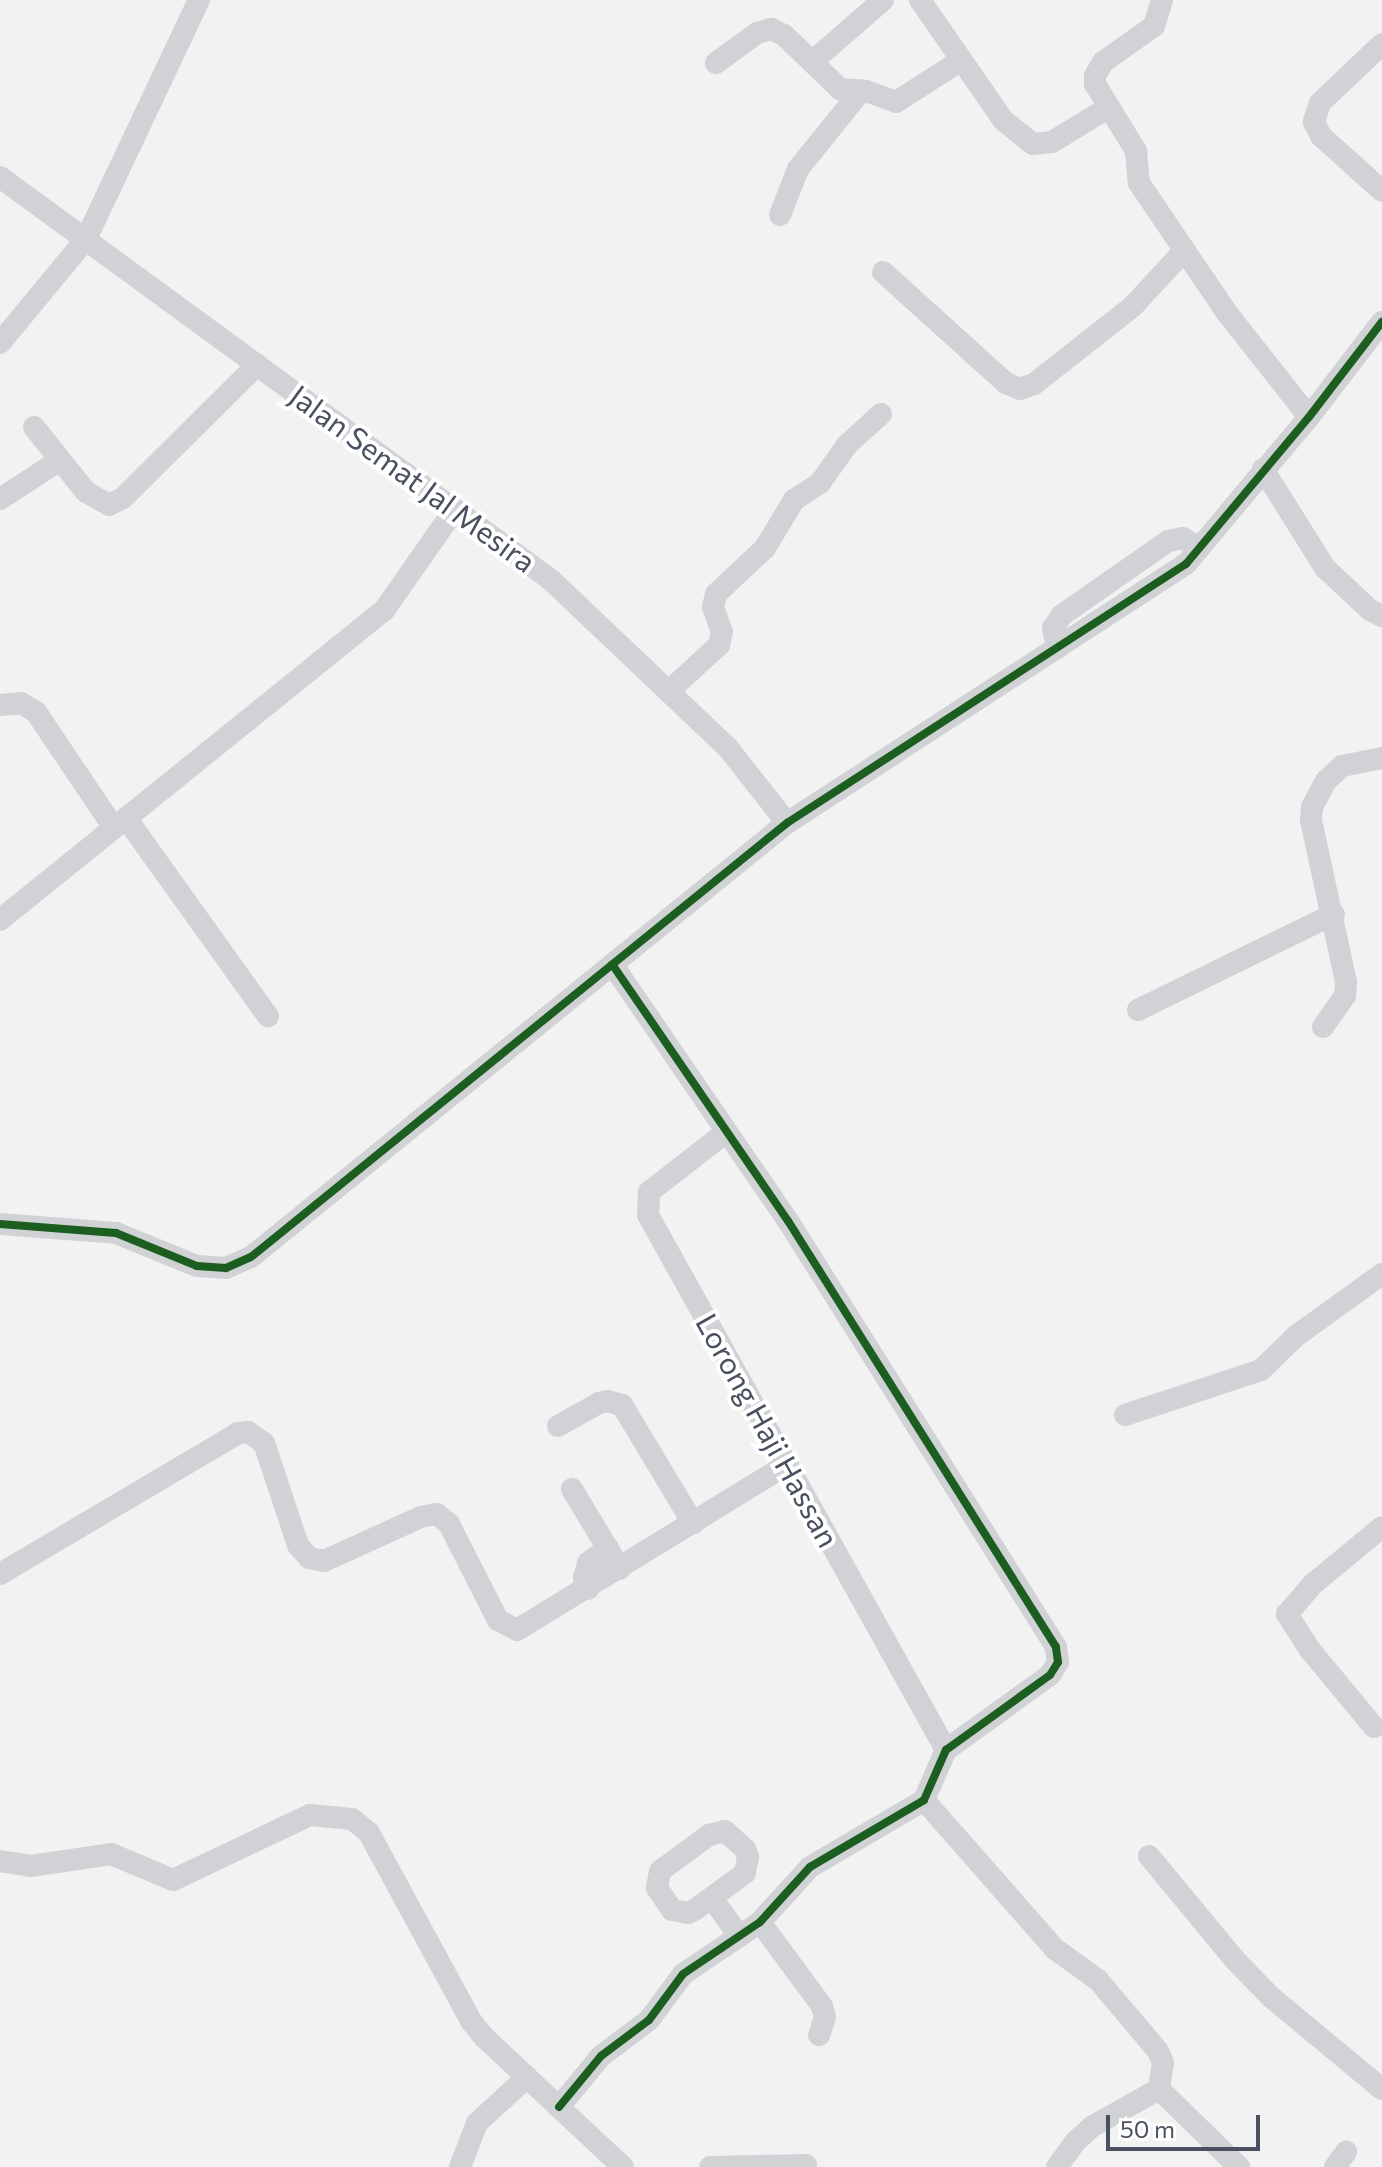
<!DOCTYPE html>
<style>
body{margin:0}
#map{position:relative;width:1382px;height:2167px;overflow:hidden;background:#f2f2f2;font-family:Commissioner,sans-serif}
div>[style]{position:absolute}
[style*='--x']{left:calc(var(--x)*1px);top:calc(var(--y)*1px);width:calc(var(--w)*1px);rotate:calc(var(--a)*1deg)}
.minor>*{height:22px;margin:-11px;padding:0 11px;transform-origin:11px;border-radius:11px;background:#d1d2d5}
.cycleway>*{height:8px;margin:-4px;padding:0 4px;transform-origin:4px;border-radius:4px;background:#1b5e20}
span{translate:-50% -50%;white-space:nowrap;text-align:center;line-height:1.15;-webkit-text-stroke:8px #fff;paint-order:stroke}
.street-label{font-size:30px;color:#49505f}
.scale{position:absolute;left:1106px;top:2115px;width:154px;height:36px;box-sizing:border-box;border:4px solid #49505f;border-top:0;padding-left:10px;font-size:24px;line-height:28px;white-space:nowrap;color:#49505f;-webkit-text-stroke:6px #fff;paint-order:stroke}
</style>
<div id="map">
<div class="minor">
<i style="--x:920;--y:0;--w:146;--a:55.3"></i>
<i style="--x:1003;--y:120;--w:38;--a:39"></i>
<i style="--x:1033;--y:144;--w:19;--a:-6"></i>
<i style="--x:1052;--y:142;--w:66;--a:-31.3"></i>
<i style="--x:1162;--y:0;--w:27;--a:107"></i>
<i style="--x:1154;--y:26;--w:62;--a:144.8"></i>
<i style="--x:1103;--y:62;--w:16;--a:120"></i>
<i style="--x:1095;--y:76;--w:8;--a:90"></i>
<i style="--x:1095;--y:84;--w:79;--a:58.5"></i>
<i style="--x:1136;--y:151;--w:32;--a:85"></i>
<i style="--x:1139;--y:183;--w:157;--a:55.9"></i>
<i style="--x:1227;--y:313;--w:132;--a:51.7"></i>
<i style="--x:1382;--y:44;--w:86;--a:136.4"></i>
<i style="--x:1320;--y:103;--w:20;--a:108"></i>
<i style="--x:1314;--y:122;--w:16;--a:63"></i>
<i style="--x:1321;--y:136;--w:82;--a:42"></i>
<i style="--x:812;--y:62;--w:94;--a:-41.1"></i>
<i style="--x:716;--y:63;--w:51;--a:-36.2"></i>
<i style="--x:757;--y:33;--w:15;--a:-16"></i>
<i style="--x:771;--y:29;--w:14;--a:25"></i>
<i style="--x:784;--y:35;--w:78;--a:44"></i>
<i style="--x:840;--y:89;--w:26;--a:4"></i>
<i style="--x:866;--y:91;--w:32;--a:20"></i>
<i style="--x:896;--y:102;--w:76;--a:-32.6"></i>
<i style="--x:0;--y:177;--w:683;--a:36.18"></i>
<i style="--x:551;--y:580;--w:244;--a:43.5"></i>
<i style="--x:728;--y:748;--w:95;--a:51.8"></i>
<i style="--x:780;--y:215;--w:49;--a:-68.6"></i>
<i style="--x:798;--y:169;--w:100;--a:-51.1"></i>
<i style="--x:883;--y:272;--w:166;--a:42.1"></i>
<i style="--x:1006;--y:383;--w:15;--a:23"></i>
<i style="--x:1020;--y:389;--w:15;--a:-20"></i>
<i style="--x:1034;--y:384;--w:126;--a:-38.2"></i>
<i style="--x:1133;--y:306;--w:75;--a:-47.2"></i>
<i style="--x:0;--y:343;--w:135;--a:-50.4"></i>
<i style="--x:86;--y:239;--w:264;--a:-64.7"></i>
<i style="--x:34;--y:427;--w:83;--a:51.3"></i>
<i style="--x:86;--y:492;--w:26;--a:29"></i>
<i style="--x:109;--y:505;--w:16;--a:-27"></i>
<i style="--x:123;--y:498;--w:189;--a:-44.8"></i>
<i style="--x:1263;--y:469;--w:117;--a:57.9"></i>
<i style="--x:1325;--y:568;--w:62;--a:43"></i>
<i style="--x:1370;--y:610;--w:13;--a:27"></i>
<i style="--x:0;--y:499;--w:72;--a:-33"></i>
<i style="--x:1057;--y:648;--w:20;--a:-101"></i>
<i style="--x:1053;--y:628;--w:16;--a:-55"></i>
<i style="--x:1062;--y:615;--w:129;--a:-34.9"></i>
<i style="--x:1168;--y:541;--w:15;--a:-11"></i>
<i style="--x:1183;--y:538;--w:19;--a:32"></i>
<i style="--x:669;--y:691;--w:68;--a:-42.6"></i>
<i style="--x:719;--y:645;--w:13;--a:-77"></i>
<i style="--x:722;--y:632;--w:27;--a:-110"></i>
<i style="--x:713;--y:607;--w:13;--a:-77"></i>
<i style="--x:716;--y:594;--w:67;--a:-43.2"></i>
<i style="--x:765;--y:548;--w:56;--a:-58.9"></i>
<i style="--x:794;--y:500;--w:31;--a:-33"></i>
<i style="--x:820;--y:483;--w:47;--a:-54.6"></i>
<i style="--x:847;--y:445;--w:46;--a:-42.4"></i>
<i style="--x:0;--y:705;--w:21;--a:-5"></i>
<i style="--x:21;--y:703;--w:17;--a:31"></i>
<i style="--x:36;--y:712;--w:140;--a:56.1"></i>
<i style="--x:126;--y:818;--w:244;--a:54.4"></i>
<i style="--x:0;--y:920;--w:495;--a:-38.9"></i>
<i style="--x:385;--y:609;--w:122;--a:-55"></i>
<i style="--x:1138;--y:1010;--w:218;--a:-26.1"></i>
<i style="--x:1323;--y:1027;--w:38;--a:-55"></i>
<i style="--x:1345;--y:996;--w:14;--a:-86"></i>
<i style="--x:1346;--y:982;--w:166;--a:-102.2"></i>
<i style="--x:1311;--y:820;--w:13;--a:-86"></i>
<i style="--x:1312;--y:807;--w:30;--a:-62"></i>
<i style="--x:1326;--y:781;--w:22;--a:-43"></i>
<i style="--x:1342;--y:766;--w:41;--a:-11.3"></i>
<i style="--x:725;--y:1133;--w:96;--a:142.2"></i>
<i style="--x:649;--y:1192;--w:23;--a:92"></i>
<i style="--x:648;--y:1215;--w:612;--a:60.88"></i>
<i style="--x:0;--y:1224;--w:116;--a:4.4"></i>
<i style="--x:116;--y:1233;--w:87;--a:22.2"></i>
<i style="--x:197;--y:1266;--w:29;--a:4"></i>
<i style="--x:226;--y:1268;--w:27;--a:-24"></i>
<i style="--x:251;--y:1257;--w:690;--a:-39"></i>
<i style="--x:787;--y:823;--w:476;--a:-33"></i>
<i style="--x:1186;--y:564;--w:192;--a:-50.1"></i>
<i style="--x:1309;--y:417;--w:120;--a:-52.5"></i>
<i style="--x:1125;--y:1415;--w:143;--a:-18.3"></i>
<i style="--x:1261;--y:1370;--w:49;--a:-44.2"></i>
<i style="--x:1296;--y:1336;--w:106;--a:-35.8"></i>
<i style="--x:558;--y:1426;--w:47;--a:-29.3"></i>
<i style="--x:599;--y:1403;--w:8;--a:-14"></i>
<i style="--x:607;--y:1401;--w:16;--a:15"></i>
<i style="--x:622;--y:1405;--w:138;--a:59"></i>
<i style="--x:572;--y:1489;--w:93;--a:59"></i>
<i style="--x:0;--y:1574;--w:277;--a:-30.6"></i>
<i style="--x:238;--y:1433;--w:10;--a:-6"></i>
<i style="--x:248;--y:1432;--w:19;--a:35"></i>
<i style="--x:264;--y:1443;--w:108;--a:71.6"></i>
<i style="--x:298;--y:1545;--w:17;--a:50"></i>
<i style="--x:309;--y:1558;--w:15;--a:11"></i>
<i style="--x:324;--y:1561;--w:107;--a:-24.4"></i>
<i style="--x:421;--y:1517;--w:16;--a:-11"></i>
<i style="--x:437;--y:1514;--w:16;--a:40"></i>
<i style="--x:449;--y:1524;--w:108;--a:63"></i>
<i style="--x:498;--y:1620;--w:21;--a:28"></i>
<i style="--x:517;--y:1630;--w:318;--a:-31.5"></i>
<i style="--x:588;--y:1589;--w:12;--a:-110"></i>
<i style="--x:584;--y:1578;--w:16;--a:-75"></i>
<i style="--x:588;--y:1563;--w:25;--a:-37"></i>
<i style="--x:1374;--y:1727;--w:100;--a:-129.7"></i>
<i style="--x:1310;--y:1650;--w:43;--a:-122.6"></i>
<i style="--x:1287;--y:1614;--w:40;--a:-49"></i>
<i style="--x:1313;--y:1584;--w:89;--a:-39.6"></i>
<i style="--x:924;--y:1800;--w:198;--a:48.7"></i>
<i style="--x:1055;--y:1949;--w:53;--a:35.8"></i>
<i style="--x:1098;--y:1980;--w:93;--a:49.8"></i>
<i style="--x:1158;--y:2051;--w:13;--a:67"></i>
<i style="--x:1163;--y:2063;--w:26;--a:99"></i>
<i style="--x:725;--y:1831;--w:27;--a:42"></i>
<i style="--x:745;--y:1849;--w:9;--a:69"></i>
<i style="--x:748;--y:1857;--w:16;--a:101"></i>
<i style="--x:745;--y:1873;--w:61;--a:143.7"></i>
<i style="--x:696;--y:1909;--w:9;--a:153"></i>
<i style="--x:688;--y:1913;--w:16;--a:-169"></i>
<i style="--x:672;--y:1910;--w:27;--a:-124"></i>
<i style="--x:657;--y:1888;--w:17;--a:-80"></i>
<i style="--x:660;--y:1871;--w:61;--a:-36.3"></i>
<i style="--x:709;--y:1835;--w:16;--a:-14"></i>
<i style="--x:1149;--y:1856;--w:135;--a:50.4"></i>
<i style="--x:1235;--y:1960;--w:52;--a:45.8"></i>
<i style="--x:1271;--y:1997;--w:144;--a:39.7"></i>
<i style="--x:0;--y:1861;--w:30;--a:9"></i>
<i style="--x:30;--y:1866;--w:82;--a:-8.4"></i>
<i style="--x:111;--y:1854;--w:67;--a:22.8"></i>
<i style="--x:173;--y:1880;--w:152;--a:-25.4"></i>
<i style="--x:310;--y:1815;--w:42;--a:5.4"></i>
<i style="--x:352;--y:1819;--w:22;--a:39"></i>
<i style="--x:369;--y:1833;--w:214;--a:61.5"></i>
<i style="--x:471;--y:2021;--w:22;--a:51"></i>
<i style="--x:485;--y:2038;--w:189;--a:43.1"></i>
<i style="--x:712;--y:1898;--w:47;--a:54.6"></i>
<i style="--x:760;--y:1922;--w:104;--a:53.6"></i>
<i style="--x:822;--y:2006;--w:11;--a:75"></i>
<i style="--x:825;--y:2017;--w:19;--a:108"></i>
<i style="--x:559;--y:2107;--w:66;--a:-50.5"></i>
<i style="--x:601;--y:2056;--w:60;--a:-36.9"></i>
<i style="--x:649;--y:2020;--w:57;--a:-53.5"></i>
<i style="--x:683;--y:1974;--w:93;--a:-34"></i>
<i style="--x:760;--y:1922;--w:74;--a:-47.7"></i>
<i style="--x:810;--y:1867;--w:132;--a:-30.4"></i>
<i style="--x:924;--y:1800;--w:55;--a:-66.3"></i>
<i style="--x:946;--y:1750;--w:128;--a:-35.8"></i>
<i style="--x:1050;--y:1675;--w:15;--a:-58"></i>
<i style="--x:1058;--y:1662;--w:15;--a:-98"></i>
<i style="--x:1056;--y:1647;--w:503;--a:-122.17"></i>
<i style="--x:788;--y:1221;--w:311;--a:-124.4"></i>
<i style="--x:460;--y:2167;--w:47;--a:-68.9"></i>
<i style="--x:477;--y:2123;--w:68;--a:-42.6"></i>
<i style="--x:710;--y:2167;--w:96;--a:-1.2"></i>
<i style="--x:1057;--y:2167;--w:31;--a:-54"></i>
<i style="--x:1075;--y:2142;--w:24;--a:-42"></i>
<i style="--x:1093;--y:2126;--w:76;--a:-29.3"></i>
<i style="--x:1159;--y:2089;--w:112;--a:44.3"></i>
<i style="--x:1335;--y:2167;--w:19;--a:-54"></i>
</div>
<div class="cycleway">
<i style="--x:0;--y:1224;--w:116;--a:4.4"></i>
<i style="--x:116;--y:1233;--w:87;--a:22.2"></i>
<i style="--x:197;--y:1266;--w:29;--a:4"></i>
<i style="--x:226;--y:1268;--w:27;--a:-24"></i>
<i style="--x:251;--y:1257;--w:690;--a:-39"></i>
<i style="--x:787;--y:823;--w:476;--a:-33"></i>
<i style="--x:1186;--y:564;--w:192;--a:-50.1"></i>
<i style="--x:1309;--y:417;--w:120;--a:-52.5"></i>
<i style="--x:559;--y:2107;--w:66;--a:-50.5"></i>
<i style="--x:601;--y:2056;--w:60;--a:-36.9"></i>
<i style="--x:649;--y:2020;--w:57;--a:-53.5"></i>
<i style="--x:683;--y:1974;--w:93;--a:-34"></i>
<i style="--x:760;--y:1922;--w:74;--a:-47.7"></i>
<i style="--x:810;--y:1867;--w:132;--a:-30.4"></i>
<i style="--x:924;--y:1800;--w:55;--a:-66.3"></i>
<i style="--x:946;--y:1750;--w:128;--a:-35.8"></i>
<i style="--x:1050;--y:1675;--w:15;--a:-58"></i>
<i style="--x:1058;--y:1662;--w:15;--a:-98"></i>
<i style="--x:1056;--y:1647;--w:503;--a:-122.17"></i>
<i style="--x:788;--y:1221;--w:311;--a:-124.4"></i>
</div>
<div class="street-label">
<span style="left:413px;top:478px;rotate:36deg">Jalan Semat Jal Mesira</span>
<span style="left:768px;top:1430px;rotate:61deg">Lorong Haji Hassan</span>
</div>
<div class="scale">50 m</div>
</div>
